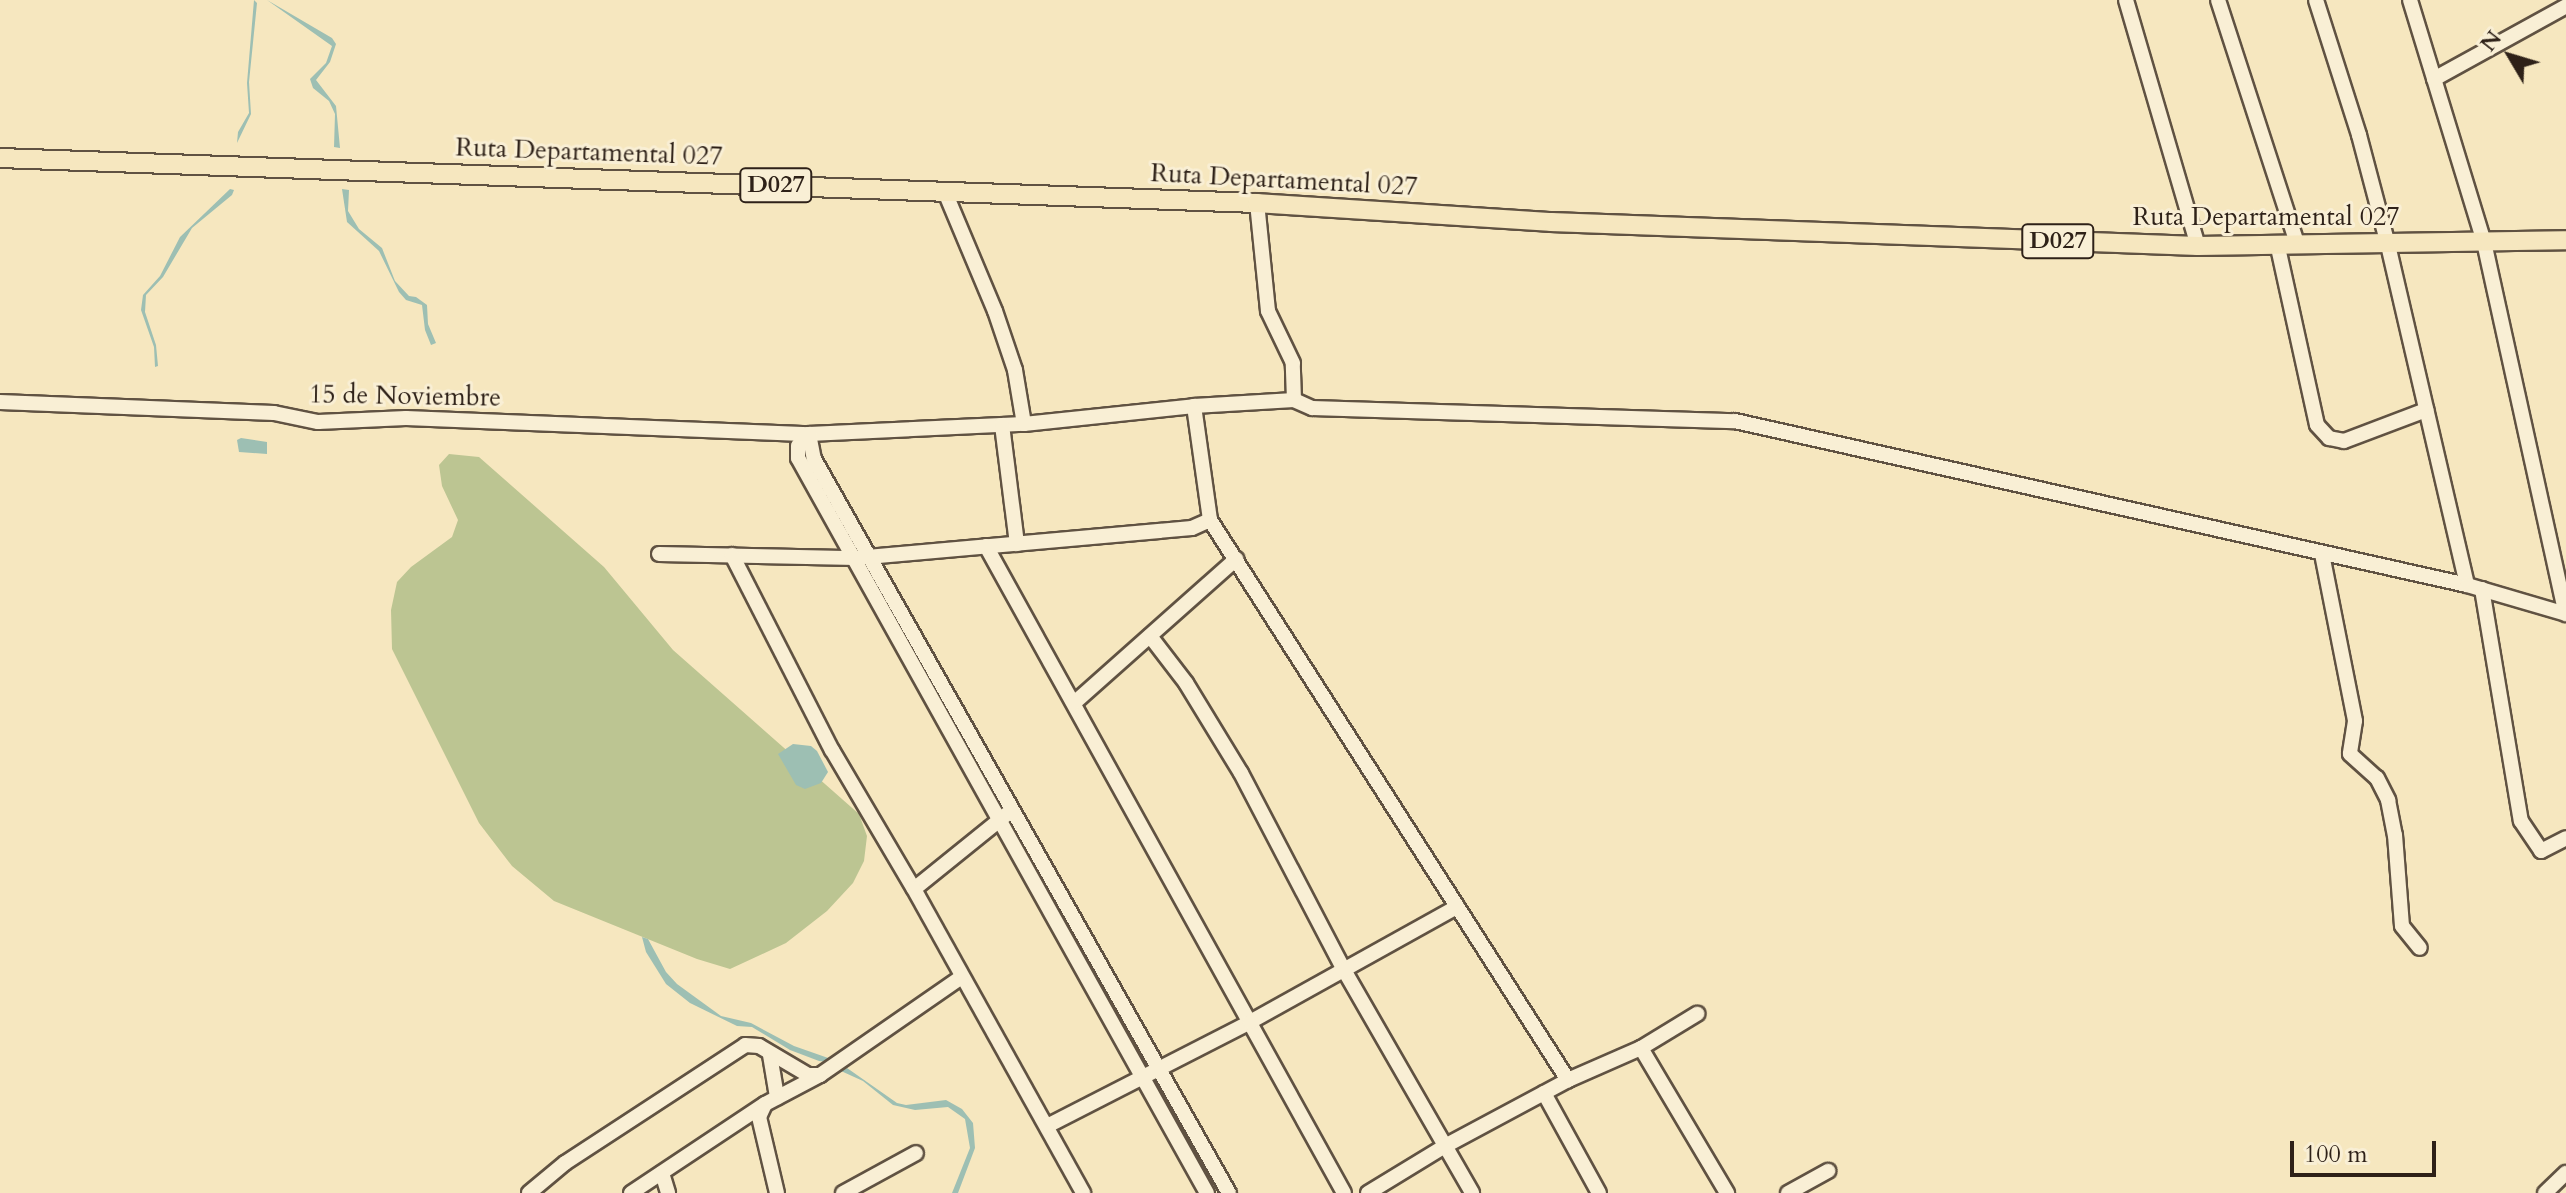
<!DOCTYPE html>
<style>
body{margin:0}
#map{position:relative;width:2566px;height:1193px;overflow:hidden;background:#f6e7bf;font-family:Cardo,serif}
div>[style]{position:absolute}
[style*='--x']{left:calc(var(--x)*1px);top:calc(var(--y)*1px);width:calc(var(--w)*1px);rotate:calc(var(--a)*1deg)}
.green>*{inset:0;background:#bcc592}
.water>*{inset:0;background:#9dbfb3}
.roads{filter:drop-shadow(2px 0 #605242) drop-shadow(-2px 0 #605242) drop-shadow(0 2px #605242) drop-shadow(0 -2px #605242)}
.minor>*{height:14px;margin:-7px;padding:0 7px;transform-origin:7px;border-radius:7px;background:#f9efd5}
.major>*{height:18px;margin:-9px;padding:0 9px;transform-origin:9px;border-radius:9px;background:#f6e7bf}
span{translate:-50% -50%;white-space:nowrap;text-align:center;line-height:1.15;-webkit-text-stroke:6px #f9efd5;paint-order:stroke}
.shield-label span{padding:2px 6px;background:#f9efd5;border:2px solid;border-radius:6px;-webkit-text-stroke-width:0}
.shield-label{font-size:24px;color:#2e2118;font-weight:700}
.street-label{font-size:26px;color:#2e2118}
.north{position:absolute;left:2470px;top:16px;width:80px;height:80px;-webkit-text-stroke:6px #f9efd5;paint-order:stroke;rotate:308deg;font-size:22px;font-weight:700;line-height:32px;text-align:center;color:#2e2118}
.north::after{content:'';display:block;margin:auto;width:28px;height:36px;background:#2e2118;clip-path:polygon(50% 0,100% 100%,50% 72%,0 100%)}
.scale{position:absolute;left:2290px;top:1141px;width:146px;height:36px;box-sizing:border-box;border:4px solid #2e2118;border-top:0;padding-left:10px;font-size:24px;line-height:28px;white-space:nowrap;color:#2e2118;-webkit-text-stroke:6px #f9efd5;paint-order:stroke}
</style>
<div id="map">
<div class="green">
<i style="clip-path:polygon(449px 454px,479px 457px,604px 567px,673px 650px,859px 814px,867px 836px,864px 861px,853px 883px,827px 911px,786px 943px,730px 969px,697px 959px,554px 901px,512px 866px,479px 823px,392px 649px,391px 610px,397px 582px,411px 567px,452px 537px,458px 520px,442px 486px,439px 465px)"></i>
</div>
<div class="water">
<i style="clip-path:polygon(254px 0,257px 3px,249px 82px,251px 114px,237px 143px,238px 132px,249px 113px,247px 83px)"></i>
<i style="clip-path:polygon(267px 0,332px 38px,336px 44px,330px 62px,316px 80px,336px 106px,340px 148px,334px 147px,335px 114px,329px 101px,313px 88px,310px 79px,326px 63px,332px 46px)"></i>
<i style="clip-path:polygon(230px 189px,234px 190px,232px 195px,192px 228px,163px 277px,146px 295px,145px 312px,156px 345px,158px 366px,155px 367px,154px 347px,141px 310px,143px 295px,160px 276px,180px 237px)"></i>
<i style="clip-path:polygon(342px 189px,349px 190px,348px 211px,359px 229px,382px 248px,395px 281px,409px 296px,416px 297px,427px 305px,428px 324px,436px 343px,431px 345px,425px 330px,422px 305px,406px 300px,399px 292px,379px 251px,347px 222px)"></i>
<i style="clip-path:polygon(241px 438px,267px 442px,267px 454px,239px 452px,237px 440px)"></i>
<i style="clip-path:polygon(793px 744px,811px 746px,817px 751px,828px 772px,821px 783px,805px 789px,796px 785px,778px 754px)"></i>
<i style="clip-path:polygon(642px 937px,648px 939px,666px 972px,677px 984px,721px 1016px,751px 1023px,794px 1046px,831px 1059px,828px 1062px,819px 1061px,790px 1050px,752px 1027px,737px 1026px,690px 1003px,666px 984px,646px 952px)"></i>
<i style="clip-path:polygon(847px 1068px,897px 1103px,906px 1105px,946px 1100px,962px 1109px,973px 1123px,975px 1148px,958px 1193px,952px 1193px,970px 1148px,965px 1119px,948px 1107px,915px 1110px,893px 1105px,863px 1081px,841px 1071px)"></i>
</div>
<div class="roads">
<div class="minor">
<i style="--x:2126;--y:0;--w:256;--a:73.7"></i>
<i style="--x:2218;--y:0;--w:256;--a:72"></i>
<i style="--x:2316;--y:0;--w:142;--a:72.3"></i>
<i style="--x:2359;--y:135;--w:114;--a:75.2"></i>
<i style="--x:2388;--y:245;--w:349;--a:76.9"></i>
<i style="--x:2410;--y:0;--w:253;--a:73"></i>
<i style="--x:2484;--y:242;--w:381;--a:77.6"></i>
<i style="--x:2434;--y:79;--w:151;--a:-28.9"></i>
<i style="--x:2277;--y:243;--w:186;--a:77.6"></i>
<i style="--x:2317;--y:425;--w:18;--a:47"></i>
<i style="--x:2329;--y:438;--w:15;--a:11"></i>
<i style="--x:2344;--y:441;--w:88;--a:-20.7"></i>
<i style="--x:1294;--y:400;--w:20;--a:24"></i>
<i style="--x:1312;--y:408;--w:423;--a:1.8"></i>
<i style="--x:1735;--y:421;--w:750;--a:12.63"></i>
<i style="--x:2467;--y:585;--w:103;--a:16.3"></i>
<i style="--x:0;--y:402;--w:274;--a:2.3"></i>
<i style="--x:274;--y:413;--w:45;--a:11.6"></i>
<i style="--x:318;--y:422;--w:88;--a:-2.6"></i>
<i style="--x:406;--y:418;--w:403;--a:2.3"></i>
<i style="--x:809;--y:434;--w:215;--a:-2.7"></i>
<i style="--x:1024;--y:424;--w:55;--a:-99.5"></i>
<i style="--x:1015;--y:370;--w:62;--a:-108.7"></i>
<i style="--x:995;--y:311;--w:129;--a:-112.8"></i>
<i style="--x:1194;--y:406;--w:115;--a:82"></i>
<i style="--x:1210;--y:520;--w:665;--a:57.41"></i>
<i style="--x:1024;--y:424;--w:171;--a:-6"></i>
<i style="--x:1194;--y:406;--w:100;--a:-3.4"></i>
<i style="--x:1294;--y:400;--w:37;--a:-92"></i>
<i style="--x:1293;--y:363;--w:58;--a:-115.7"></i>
<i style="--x:1268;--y:311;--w:109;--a:-95.8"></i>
<i style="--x:1002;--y:425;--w:120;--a:82.8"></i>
<i style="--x:809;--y:434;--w:25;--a:79"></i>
<i style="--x:814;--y:459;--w:843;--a:60.52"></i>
<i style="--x:809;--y:434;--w:16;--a:133"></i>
<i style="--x:798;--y:446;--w:12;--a:90"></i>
<i style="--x:798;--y:458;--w:841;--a:60.91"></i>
<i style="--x:986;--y:546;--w:739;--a:61.04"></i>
<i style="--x:659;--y:554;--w:197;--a:1.2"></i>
<i style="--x:856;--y:558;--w:337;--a:-5.1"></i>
<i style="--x:1192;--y:528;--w:20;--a:-24"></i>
<i style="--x:2322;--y:554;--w:170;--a:78.8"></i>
<i style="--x:2355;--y:721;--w:33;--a:99"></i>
<i style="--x:2350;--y:754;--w:36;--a:42"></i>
<i style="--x:2377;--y:778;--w:25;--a:63"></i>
<i style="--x:2388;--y:800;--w:36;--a:79"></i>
<i style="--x:2395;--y:835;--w:91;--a:85.6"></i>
<i style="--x:2402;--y:926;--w:28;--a:51"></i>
<i style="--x:732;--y:555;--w:219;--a:62.9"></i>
<i style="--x:832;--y:750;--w:161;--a:59.5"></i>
<i style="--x:2482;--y:589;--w:235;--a:80.5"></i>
<i style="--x:2521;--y:821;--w:36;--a:56"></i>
<i style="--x:2541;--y:851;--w:28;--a:-27"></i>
<i style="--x:1150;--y:636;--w:59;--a:52.5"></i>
<i style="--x:1186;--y:683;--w:105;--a:58.6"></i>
<i style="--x:1241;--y:773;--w:222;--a:62.4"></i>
<i style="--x:1344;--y:970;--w:257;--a:60.1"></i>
<i style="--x:1074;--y:703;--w:217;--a:-41.6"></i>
<i style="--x:1007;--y:814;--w:119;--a:141.1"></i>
<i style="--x:914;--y:889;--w:348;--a:60.9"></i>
<i style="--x:1641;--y:1048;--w:66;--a:-31.3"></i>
<i style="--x:770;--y:1055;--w:43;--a:80.5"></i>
<i style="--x:1544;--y:1093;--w:114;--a:61.2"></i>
<i style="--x:1047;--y:1126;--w:228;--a:-27.1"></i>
<i style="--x:1250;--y:1022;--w:237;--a:-29.1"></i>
<i style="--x:662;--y:1173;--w:21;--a:73"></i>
<i style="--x:529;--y:1193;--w:47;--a:-39.8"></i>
<i style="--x:565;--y:1163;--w:215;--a:-33.2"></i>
<i style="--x:745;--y:1045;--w:14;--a:4"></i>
<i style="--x:759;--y:1046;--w:57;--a:30.6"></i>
<i style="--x:808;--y:1075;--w:12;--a:0"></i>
<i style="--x:820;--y:1075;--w:170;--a:-34.7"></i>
<i style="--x:631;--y:1193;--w:161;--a:-33.6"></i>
<i style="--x:777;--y:1193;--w:78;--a:-103.3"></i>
<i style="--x:759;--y:1117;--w:14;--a:-65"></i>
<i style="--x:765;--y:1104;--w:62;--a:-27.8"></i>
<i style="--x:843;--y:1193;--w:83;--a:-28.7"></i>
<i style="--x:1368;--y:1193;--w:90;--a:-31.4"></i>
<i style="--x:1445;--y:1146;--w:140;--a:-28.2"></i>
<i style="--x:1568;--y:1080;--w:80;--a:-23.7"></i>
<i style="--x:1641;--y:1048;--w:169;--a:59.3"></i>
<i style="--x:1788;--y:1193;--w:46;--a:-28.8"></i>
<i style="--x:2545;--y:1193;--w:29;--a:-44"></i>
</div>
<div class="major">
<i style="--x:0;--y:158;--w:1258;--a:2.05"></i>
<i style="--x:1257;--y:203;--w:295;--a:3.7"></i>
<i style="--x:1551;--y:222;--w:647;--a:2.12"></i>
<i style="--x:2198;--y:246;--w:368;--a:-0.9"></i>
</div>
</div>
<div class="shield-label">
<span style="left:776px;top:185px">D027</span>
<span style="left:2058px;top:241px">D027</span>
</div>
<div class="street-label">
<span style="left:589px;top:152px;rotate:2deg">Ruta Departamental 027</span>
<span style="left:1284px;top:180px;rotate:3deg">Ruta Departamental 027</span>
<span style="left:2266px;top:217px">Ruta Departamental 027</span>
<span style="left:405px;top:396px;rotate:1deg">15 de Noviembre</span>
</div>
<div class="north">N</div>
<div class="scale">100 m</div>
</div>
